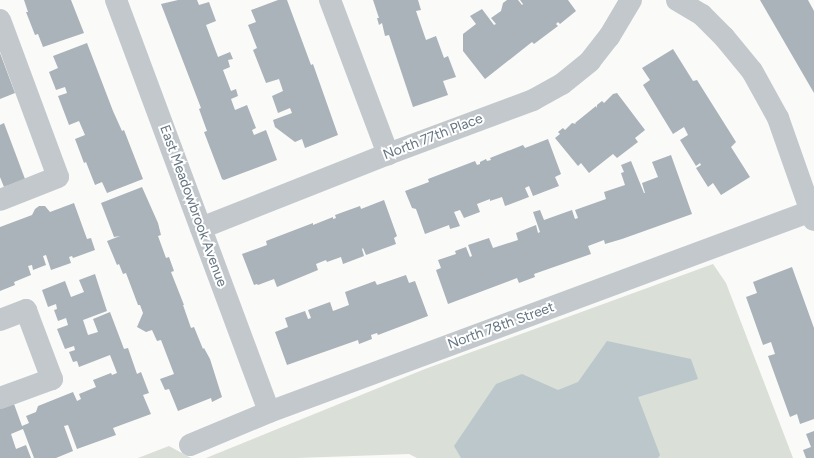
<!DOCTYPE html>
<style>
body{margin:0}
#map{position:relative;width:814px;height:458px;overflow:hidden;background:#fafaf8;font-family:Figtree,sans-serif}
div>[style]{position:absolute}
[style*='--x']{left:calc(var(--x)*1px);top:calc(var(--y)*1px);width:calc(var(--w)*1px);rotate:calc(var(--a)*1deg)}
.green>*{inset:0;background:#dadfd7}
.water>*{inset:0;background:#bbc7cb}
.building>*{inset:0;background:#aab3b9}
.minor>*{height:22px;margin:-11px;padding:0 11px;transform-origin:11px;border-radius:11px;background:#c3c8cc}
span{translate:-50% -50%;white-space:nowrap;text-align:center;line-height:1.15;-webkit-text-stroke:4px #fff;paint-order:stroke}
.street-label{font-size:14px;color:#657683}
</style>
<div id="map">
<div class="green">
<i style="clip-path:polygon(713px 264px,726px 283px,793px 458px,417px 458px,409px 454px,297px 458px,206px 458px,425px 369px)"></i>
<i style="clip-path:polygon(169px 446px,191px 458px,138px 458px)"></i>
</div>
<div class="water">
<i style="clip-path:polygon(607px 341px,691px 359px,698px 379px,638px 397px,660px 455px,658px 458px,461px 458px,454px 446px,496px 384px,522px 374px,558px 390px,578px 382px)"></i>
</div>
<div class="building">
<i style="clip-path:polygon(24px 0,71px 0,84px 33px,43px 47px,38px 34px,35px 35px,26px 12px,28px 12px)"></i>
<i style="clip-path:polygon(178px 0,197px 0,199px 5px,209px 2px,216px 21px,206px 25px,218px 57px,230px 52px,233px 59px,228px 60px,230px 67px,223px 70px,231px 91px,236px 89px,238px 96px,231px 99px,235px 110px,247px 105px,256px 128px,252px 130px,254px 135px,266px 130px,277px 160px,224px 180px,222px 179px,204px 132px,207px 131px,199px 109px,201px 108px,161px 4px)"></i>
<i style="clip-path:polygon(278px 0,287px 0,311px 65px,313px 64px,338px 135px,305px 148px,302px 139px,295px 142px,275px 127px,273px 120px,292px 113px,290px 108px,278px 113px,272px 96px,283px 91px,279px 79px,266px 83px,253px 50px,257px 48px,248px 25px,256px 22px,251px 10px)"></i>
<i style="clip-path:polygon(373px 0,418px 0,421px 10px,416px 11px,426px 40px,436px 36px,444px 58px,448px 56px,456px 77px,443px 81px,448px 95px,413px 107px,389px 35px,385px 36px,382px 23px,379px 25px,377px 18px,379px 18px)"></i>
<i style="clip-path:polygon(507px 0,518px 0,522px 5px,523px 4px,520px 0,568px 0,576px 11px,560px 24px,558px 22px,556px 24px,558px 26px,534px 44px,532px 42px,485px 79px,463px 51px,463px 34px,476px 24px,470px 16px,482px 9px,494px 25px,496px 24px,491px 18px,501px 11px,503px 3px)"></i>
<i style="clip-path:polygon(760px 0,808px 0,814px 11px,814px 93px)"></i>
<i style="clip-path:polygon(87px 43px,113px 111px,122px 131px,124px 130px,143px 179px,107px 193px,102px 182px,95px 185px,86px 162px,84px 163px,75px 139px,85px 135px,79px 121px,69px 125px,58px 96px,67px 93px,65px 87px,56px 90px,49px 72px,58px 68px,53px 56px)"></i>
<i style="clip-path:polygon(673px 49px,693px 81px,697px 80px,736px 142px,731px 147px,750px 177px,721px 195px,713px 183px,708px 187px,696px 168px,701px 165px,700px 163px,696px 166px,680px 140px,688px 135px,684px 127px,673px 134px,643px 85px,650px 80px,642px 68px)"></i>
<i style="clip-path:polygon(0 53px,15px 93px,0 99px)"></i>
<i style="clip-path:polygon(617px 93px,645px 130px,635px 138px,638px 142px,617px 158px,613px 154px,589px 173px,581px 163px,578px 166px,555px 138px,560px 134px,558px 132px,563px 128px,565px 130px,572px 123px,576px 124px,575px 123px,596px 106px,597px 108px,597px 105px,602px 101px,604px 103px,613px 94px)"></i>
<i style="clip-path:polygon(4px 123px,25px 179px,4px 187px,0 177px,0 125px)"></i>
<i style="clip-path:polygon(548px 139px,561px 174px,555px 177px,559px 186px,533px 196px,529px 186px,525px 188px,529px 197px,505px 206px,502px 197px,490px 201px,490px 199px,477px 204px,480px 212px,464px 218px,460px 210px,454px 212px,460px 226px,450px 229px,449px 225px,425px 234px,416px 209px,412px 208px,405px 191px,429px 182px,428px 179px,475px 161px,477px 165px,480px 164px,480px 162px,486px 159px,487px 161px,491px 160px,490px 158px,523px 145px,525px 148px)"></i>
<i style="clip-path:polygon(671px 155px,692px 214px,622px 239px,605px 244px,604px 240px,588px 246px,591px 254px,534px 274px,535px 277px,519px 283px,517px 278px,448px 304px,436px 270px,441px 268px,438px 260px,456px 254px,455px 251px,466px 247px,470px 257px,472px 256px,468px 245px,489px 238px,493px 248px,518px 240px,516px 233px,536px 225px,538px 233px,540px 232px,533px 212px,540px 210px,544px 220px,572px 210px,575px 219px,578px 218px,575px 210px,606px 199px,604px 192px,625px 185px,621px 173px,624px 172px,621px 165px,631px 161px,644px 193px,645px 193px,642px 183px,658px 177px,652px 162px)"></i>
<i style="clip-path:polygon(142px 187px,158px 223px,161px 235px,158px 236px,166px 258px,169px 257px,174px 271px,171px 272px,184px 305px,183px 305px,191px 328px,194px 327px,203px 349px,204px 348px,210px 359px,222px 397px,212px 402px,211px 398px,178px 411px,169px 389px,165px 390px,160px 379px,174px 374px,161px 340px,157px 341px,152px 330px,146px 332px,137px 327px,143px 313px,140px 305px,138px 305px,126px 273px,123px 274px,119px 264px,117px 265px,107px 241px,120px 236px,114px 237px,101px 203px)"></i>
<i style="clip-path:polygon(384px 200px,397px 236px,394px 238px,396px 244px,366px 255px,363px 248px,362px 249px,364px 256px,343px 264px,341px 257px,327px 262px,326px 260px,316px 264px,318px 270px,277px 287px,274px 279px,258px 285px,257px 284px,254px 285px,242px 254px,267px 245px,266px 241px,313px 223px,313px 225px,333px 217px,333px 219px,336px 218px,335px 215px,360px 206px,361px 209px)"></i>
<i style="clip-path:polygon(74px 203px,87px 239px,91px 238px,95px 250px,73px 258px,72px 256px,69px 257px,71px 263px,51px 270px,46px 255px,43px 256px,46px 265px,33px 270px,32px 265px,28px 266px,31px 275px,14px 282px,15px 285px,0 291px,0 227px,32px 215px,35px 209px,39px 206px,45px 206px,50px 212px)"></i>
<i style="clip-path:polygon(792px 267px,814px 328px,814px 419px,800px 424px,797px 414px,790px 417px,768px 356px,775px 354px,771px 342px,763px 345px,746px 297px,757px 293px,753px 282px)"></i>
<i style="clip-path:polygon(95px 274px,107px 311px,83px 320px,88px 335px,98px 332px,93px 319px,110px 312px,124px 349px,128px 348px,137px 374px,141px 372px,149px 393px,143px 395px,151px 414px,113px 428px,116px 435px,77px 449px,68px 425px,64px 426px,73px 451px,56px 458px,34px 458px,23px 429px,11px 434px,16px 449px,26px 445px,31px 458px,0 458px,0 409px,14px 404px,22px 426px,29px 423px,26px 416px,36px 412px,38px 406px,73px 392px,77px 401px,81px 399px,79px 394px,96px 387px,93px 380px,111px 373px,112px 375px,117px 373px,110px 355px,79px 367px,77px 361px,73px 362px,69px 352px,75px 350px,74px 346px,65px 349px,57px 329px,68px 325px,66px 318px,58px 321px,54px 310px,57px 309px,56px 304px,48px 307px,42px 290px,65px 281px,71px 297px,84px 292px,79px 280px)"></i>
<i style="clip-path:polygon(406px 275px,409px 283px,415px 281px,428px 316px,378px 335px,377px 333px,371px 335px,372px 339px,359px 344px,358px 340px,287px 365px,275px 332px,288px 327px,285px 318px,305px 311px,308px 319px,311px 318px,308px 310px,330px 302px,333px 311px,349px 305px,345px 292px,375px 281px,377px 285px)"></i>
<i style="clip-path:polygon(814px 431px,814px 458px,806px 458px,803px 450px,811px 447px,806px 434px)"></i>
</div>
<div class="minor">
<i style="--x:116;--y:0;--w:439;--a:69.6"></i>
<i style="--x:330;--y:0;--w:165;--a:69.4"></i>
<i style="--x:677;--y:0;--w:29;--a:31"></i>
<i style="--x:702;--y:15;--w:31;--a:45"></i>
<i style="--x:724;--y:37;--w:44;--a:50.5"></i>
<i style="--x:752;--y:71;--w:54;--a:61"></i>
<i style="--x:778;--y:118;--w:108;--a:70.6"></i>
<i style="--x:0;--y:20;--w:167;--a:69.7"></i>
<i style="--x:58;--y:177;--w:62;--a:158.4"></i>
<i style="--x:201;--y:228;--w:201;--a:-21.6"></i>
<i style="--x:388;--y:154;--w:155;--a:-20.4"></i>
<i style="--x:533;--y:100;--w:33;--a:-29"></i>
<i style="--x:562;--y:84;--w:36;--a:-39"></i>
<i style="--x:590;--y:61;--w:31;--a:-52"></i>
<i style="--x:609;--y:37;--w:43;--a:-59.3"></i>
<i style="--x:0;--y:320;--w:28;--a:-21"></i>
<i style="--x:26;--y:310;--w:74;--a:69.4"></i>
<i style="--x:52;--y:379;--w:55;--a:159.9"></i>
<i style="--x:190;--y:445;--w:86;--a:-22.7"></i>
<i style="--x:269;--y:412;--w:581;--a:-20.34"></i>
</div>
<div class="street-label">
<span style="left:433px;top:137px;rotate:-21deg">North 77th Place</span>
<span style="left:193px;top:206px;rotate:70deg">East Meadowbrook Avenue</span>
<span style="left:501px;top:326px;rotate:-20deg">North 78th Street</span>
</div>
</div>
